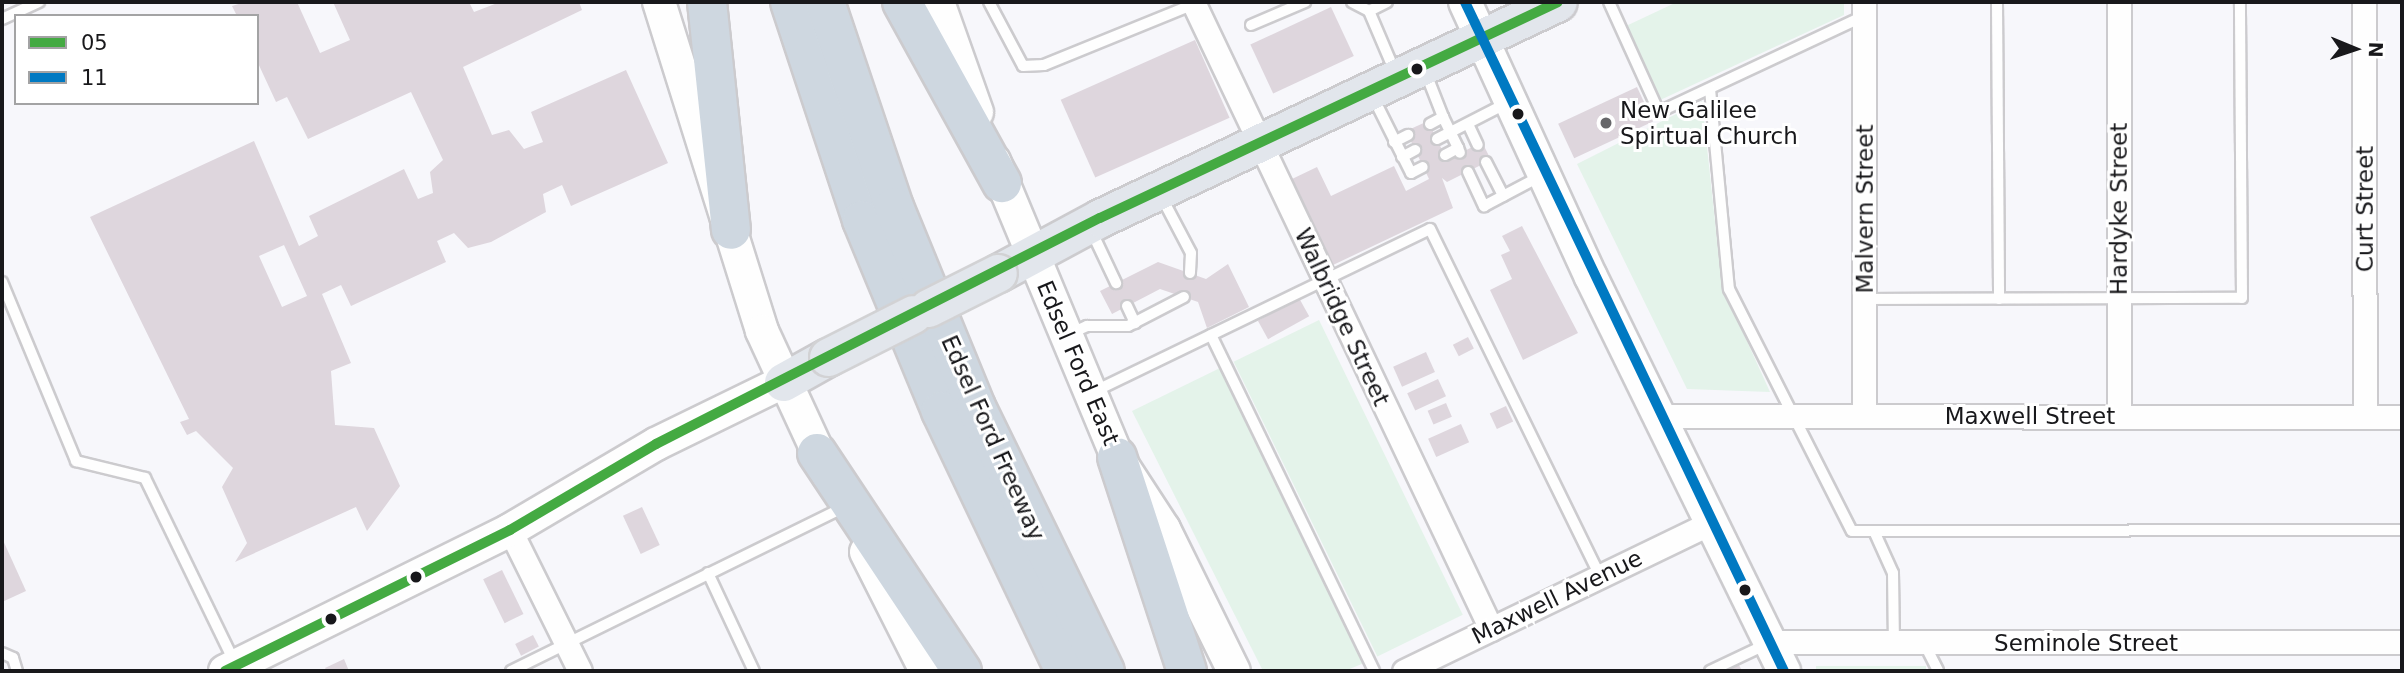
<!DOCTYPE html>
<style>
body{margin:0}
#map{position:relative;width:2404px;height:673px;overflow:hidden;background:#f7f7fb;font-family:"DejaVu Sans",sans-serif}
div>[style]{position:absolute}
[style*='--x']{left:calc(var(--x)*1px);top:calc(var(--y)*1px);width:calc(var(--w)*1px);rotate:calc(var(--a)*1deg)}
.green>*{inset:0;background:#e4f3ea;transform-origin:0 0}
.building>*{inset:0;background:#ded6dd;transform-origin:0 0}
.roads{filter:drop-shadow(2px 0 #cccbce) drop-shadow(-2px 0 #cccbce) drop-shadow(0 2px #cccbce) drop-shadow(0 -2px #cccbce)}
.lane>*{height:10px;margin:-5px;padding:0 5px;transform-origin:5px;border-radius:5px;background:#fefefe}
.street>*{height:23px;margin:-11.5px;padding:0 11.5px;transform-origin:11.5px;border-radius:11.5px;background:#fefefe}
.secondary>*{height:32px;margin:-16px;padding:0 16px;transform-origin:16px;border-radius:16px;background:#fefefe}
.primary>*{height:37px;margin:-18.5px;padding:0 18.5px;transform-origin:18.5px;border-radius:18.5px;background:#e2e6ec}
.highway>*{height:38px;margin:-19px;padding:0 19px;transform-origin:19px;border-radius:19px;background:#ced7e0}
.bridges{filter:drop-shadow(2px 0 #d2d2d4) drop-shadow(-2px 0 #d2d2d4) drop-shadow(0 2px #d2d2d4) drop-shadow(0 -2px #d2d2d4)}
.primary-bridge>*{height:37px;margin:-18.5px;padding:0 18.5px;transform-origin:18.5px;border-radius:18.5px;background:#e2e6ec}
.bus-1>*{height:10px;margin:-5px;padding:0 5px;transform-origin:5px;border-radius:5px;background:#44aa42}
.bus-2>*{height:10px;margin:-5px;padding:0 5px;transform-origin:5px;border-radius:5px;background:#0079c2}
.dots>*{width:19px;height:19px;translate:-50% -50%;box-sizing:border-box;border:4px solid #fff;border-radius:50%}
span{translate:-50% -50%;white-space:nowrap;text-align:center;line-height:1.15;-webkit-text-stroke:6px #fff;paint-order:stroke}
.poi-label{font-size:23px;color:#18181b}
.left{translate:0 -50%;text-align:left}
.street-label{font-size:23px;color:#18181b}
.frame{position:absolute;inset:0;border:4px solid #18181b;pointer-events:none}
.legend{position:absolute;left:14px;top:14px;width:245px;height:91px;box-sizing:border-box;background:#fff;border:2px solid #a3a3a4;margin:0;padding:9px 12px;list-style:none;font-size:21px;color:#18181b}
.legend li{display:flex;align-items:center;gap:14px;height:35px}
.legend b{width:35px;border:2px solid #a3a3a4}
.north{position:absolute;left:2320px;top:14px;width:70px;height:70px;-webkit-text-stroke:5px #fff;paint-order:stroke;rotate:92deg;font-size:19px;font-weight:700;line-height:28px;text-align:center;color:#18181b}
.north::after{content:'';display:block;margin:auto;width:24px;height:32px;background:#18181b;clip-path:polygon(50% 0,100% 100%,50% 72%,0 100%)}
</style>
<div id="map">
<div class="green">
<i style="clip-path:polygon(1677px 2px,1844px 2px,1844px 15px,1658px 101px,1626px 26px)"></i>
<i style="clip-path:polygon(1702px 101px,1722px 286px,1770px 392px,1687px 389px,1577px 164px)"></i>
<i style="left:1319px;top:320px;width:328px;height:95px;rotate:64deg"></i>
<i style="clip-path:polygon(1220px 368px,1364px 663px,1345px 671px,1263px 671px,1132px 411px)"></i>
<i style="left:1816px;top:666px;width:110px;height:6px"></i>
</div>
<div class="building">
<i style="clip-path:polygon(evenodd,245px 2px,297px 2px,320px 53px,350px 40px,333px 2px,469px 2px,474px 12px,500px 2px,579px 2px,582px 10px,463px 67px,492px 135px,509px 130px,524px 149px,543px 142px,531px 112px,626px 70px,668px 163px,571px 206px,562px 185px,543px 194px,546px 212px,491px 242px,468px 248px,454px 233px,437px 241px,446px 262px,351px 306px,341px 285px,322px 294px,351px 363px,331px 371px,335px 425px,374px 428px,400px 486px,367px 531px,356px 507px,235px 562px,247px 543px,222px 487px,233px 468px,196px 431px,187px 435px,180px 422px,189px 419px,90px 217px,254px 141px,299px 246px,318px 236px,309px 216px,404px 169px,418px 199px,433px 193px,430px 172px,443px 160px,411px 92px,308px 139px,287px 97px,276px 102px,257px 61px,257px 16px,237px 16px,232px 6px,245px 2px,284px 245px,307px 296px,282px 307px,259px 256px,284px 245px)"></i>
<i style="left:1331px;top:7px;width:54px;height:89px;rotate:65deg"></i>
<i style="left:1195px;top:40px;width:85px;height:147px;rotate:66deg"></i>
<i style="left:1637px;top:87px;width:38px;height:87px;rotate:65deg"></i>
<i style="clip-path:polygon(1428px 121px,1447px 160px,1482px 142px,1491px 160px,1447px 182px,1442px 178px,1453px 208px,1333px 265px,1292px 179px,1317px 167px,1331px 196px,1394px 166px,1406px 191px,1429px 179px,1406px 131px)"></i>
<i style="clip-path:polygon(1522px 226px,1578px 333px,1523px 360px,1490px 290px,1512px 279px,1501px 255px,1510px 251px,1502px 236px)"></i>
<i style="clip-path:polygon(1158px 262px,1206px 279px,1228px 264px,1249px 307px,1207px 328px,1198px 302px,1160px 289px,1112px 314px,1100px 291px)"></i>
<i style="left:1299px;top:298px;width:21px;height:47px;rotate:61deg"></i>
<i style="left:1468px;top:337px;width:13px;height:17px;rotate:63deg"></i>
<i style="left:1426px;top:352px;width:22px;height:36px;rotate:66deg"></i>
<i style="left:1438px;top:379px;width:19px;height:34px;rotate:65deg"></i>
<i style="left:1446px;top:403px;width:15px;height:20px;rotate:67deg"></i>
<i style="left:1506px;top:406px;width:17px;height:18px;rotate:65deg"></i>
<i style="left:1461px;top:424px;width:20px;height:36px;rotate:66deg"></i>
<i style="left:642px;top:507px;width:42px;height:21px;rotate:65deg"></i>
<i style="clip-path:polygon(2px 538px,26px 591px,2px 602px)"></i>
<i style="left:502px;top:570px;width:49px;height:21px;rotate:64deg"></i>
<i style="left:533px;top:635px;width:13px;height:20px;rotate:63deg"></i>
<i style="clip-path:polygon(344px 659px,349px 671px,327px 671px,325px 668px)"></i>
<i style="clip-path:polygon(1738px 663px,1742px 671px,1720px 671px)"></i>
</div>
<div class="roads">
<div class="lane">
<i style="--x:989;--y:2;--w:72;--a:62"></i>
<i style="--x:1023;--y:66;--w:21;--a:-3"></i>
<i style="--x:1044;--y:65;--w:165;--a:-22.1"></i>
<i style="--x:1352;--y:2;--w:19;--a:28"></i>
<i style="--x:1387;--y:2;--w:20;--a:153"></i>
<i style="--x:1369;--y:11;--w:66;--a:66.9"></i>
<i style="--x:1609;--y:2;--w:121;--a:65.6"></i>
<i style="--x:1659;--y:112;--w:226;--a:-25.1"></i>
<i style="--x:1997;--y:2;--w:297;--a:89.6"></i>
<i style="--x:2;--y:19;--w:41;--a:-24.7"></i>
<i style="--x:1251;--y:25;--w:59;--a:-23.1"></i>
<i style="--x:1425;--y:71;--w:49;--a:68.6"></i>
<i style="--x:1710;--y:89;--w:201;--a:84.6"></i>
<i style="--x:1729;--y:289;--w:271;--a:63.1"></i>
<i style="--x:1852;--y:531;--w:22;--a:0"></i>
<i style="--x:1874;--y:531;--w:46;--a:65.7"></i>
<i style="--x:1893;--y:573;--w:70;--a:89.2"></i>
<i style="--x:1373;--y:97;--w:85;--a:63.4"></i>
<i style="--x:1411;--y:173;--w:13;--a:-27"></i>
<i style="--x:1430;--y:124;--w:15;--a:-28"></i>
<i style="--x:1443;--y:117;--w:34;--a:64"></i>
<i style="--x:1468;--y:124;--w:23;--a:65"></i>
<i style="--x:1437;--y:139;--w:81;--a:-27.2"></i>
<i style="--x:1394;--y:142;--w:16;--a:-27"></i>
<i style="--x:1445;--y:155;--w:15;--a:-28"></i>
<i style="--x:1458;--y:148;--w:5;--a:68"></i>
<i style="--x:1402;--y:157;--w:15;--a:-28"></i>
<i style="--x:1486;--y:162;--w:38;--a:63"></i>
<i style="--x:1468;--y:172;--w:38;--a:65"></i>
<i style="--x:1484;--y:206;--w:64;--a:-27.8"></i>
<i style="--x:1161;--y:196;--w:64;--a:62.2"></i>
<i style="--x:1191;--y:253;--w:20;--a:93"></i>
<i style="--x:1091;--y:230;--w:59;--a:64.7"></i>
<i style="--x:2;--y:282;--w:194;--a:67.5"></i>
<i style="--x:76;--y:461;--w:71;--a:13.8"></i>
<i style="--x:145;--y:478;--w:206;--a:64.1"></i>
<i style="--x:1865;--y:299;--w:377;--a:-0.2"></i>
<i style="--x:2242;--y:298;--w:296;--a:-90.4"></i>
<i style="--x:1127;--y:306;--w:19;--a:65"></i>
<i style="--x:1069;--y:334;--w:20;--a:-24"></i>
<i style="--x:1087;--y:326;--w:41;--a:0"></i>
<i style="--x:1128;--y:326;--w:63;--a:-27.4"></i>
<i style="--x:1211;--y:335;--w:373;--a:64.1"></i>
<i style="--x:1093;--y:392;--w:374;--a:-25.8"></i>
<i style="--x:1430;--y:229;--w:386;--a:63.9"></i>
<i style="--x:1874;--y:531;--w:528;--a:-0.11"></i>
<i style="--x:708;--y:573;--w:108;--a:64.9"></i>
<i style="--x:1924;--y:643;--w:31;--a:63"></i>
<i style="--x:2;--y:653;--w:12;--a:24"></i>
<i style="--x:13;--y:658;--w:14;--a:73"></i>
<i style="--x:511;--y:671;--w:371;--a:-26.2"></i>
<i style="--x:1710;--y:671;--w:63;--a:-25.3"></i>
</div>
<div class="street">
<i style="--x:1864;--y:2;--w:414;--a:90"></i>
<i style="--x:2119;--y:2;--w:414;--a:90"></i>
<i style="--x:2364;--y:2;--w:415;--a:89.9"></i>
<i style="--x:1194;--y:4;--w:692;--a:64.58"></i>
<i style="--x:1657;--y:416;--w:745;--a:0.08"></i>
<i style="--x:510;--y:530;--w:157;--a:63.6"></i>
<i style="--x:1771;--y:642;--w:631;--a:0"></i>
<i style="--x:1404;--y:671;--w:340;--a:-25.8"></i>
</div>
<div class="secondary">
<i style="--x:659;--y:2;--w:345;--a:72.6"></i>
<i style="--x:762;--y:331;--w:157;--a:65.2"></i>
<i style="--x:938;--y:2;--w:117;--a:70.5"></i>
<i style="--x:1465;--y:2;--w:302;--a:65.4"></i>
<i style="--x:1591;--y:277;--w:439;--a:63.9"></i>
<i style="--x:994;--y:161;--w:321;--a:67.4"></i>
<i style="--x:1117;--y:457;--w:86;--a:56.9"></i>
<i style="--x:1164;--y:529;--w:158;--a:63.8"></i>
<i style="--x:866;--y:552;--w:133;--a:63.2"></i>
<i style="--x:225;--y:671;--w:318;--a:-26.3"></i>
<i style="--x:510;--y:530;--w:169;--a:-30.5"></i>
<i style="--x:656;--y:444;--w:141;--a:-26"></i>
</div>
<div class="primary">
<i style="--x:998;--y:273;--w:116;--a:-28.3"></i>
<i style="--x:1100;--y:218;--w:506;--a:-25.25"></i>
<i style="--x:783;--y:382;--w:51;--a:-29.1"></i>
</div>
<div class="highway">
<i style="--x:707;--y:2;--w:229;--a:84"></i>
<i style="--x:790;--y:2;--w:230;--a:71.7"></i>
<i style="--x:862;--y:220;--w:207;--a:67.5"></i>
<i style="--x:941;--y:411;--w:288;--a:64.5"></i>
<i style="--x:825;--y:2;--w:216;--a:71.4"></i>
<i style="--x:894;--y:207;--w:216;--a:67.7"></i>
<i style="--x:976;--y:407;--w:294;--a:64"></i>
<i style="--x:902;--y:2;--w:207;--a:61.1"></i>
<i style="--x:817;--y:453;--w:262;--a:56.4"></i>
<i style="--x:1117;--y:457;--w:225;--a:71.9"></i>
</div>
</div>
<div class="bridges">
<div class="primary-bridge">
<i style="--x:928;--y:308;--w:78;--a:-26.6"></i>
<i style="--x:828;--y:357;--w:95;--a:-26.8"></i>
</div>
</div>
<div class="bus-1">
<i style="--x:225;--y:671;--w:318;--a:-26.3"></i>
<i style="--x:510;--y:530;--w:169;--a:-30.5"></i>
<i style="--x:656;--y:444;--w:498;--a:-27"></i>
<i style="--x:1100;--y:218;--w:506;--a:-25.25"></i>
</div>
<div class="bus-2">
<i style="--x:1465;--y:2;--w:741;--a:64.51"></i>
</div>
<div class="dots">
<i style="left:1417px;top:69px;background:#18181b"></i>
<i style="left:1518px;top:114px;background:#18181b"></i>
<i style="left:1606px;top:123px;background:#666669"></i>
<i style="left:416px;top:577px;background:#18181b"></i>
<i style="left:1745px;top:590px;background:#18181b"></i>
<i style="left:331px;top:619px;background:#18181b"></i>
</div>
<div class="poi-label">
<span class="left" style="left:1620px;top:123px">New Galilee<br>Spirtual Church</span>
</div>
<div class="street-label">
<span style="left:1865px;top:209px;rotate:-90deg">Malvern Street</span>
<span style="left:2119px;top:209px;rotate:-90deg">Hardyke Street</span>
<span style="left:2365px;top:209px;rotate:-90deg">Curt Street</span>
<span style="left:1342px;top:317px;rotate:65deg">Walbridge Street</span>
<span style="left:1078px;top:363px;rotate:67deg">Edsel Ford East</span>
<span style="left:2030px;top:416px">Maxwell Street</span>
<span style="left:993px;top:438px;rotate:66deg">Edsel Ford Freeway</span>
<span style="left:1557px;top:597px;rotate:-26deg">Maxwell Avenue</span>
<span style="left:2086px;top:643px">Seminole Street</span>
</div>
<div class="frame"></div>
<ul class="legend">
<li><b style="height:9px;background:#44aa42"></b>05</li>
<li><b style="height:9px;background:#0079c2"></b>11</li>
</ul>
<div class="north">N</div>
</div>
